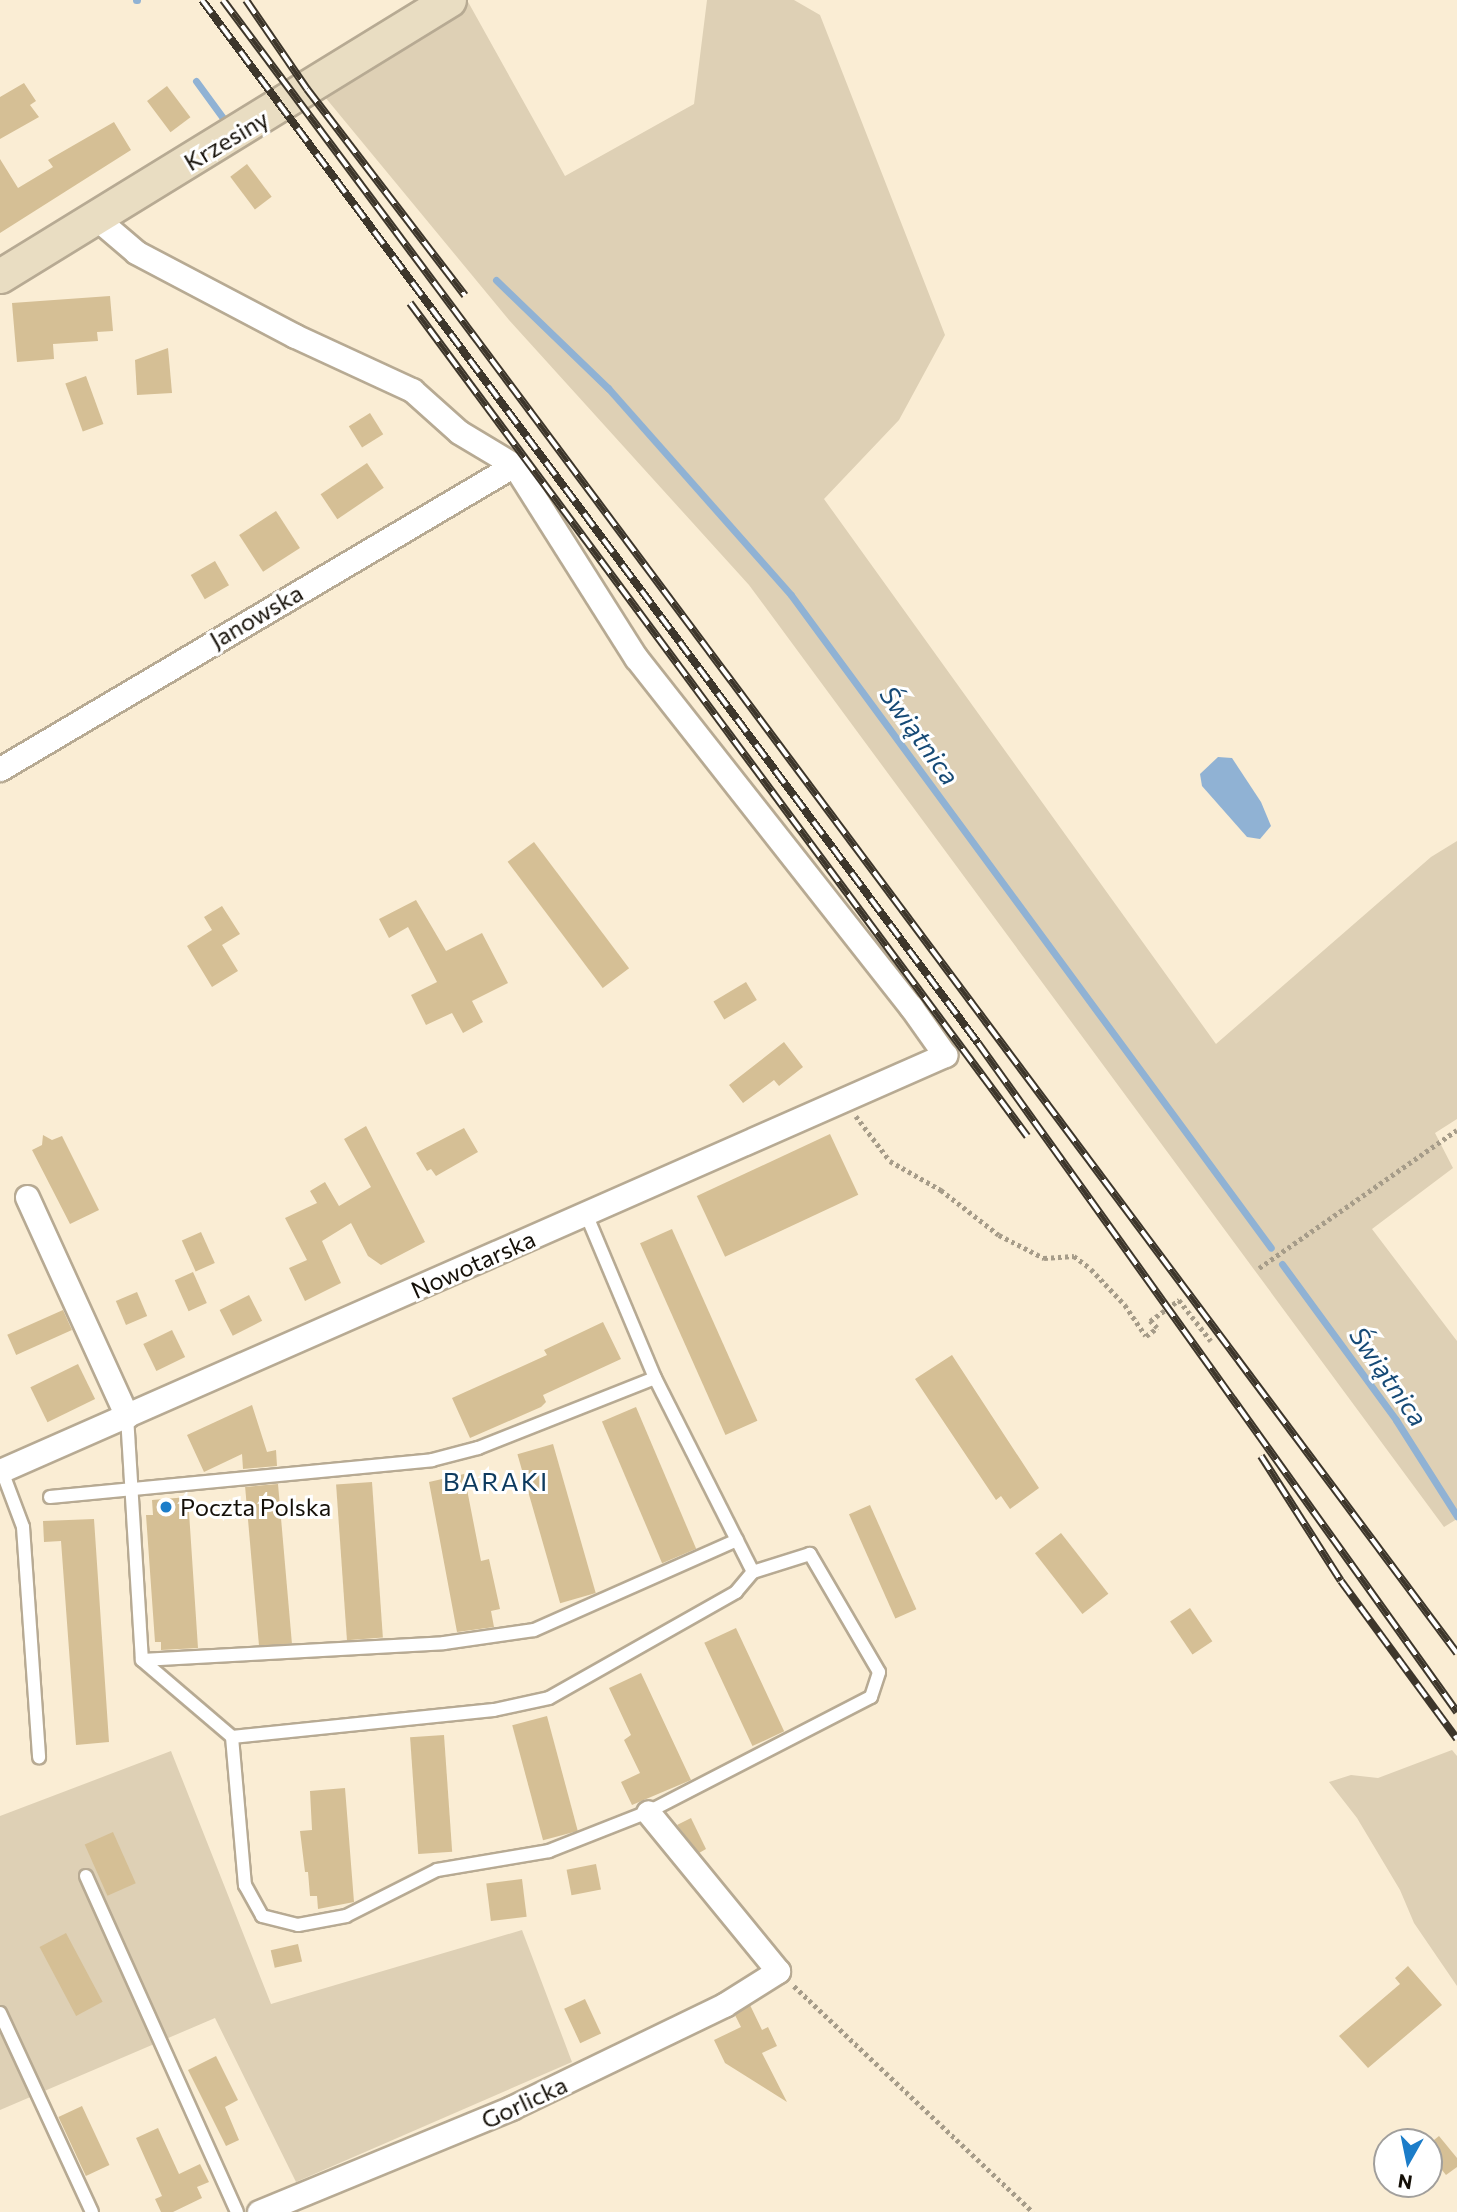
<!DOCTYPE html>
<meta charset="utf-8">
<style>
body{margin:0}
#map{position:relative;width:1457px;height:2212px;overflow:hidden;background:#faedd4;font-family:Commissioner,sans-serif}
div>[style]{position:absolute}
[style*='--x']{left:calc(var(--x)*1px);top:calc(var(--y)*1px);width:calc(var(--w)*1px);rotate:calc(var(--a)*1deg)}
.green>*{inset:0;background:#ded0b5}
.water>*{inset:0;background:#90b2d4}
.stream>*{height:7px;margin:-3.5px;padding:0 3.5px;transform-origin:3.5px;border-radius:3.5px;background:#90b2d4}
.building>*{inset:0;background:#d5bf95;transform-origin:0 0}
.path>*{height:4.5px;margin-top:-2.25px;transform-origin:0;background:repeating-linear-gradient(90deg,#a69c89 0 3.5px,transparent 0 7px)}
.roads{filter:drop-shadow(2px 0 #b7aa93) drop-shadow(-2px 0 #b7aa93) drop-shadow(0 2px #b7aa93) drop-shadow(0 -2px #b7aa93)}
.lane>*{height:12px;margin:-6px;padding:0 6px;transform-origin:6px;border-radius:6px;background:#fff}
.street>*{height:23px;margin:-11.5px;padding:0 11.5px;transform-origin:11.5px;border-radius:11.5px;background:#fff}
.secondary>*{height:33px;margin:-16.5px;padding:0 16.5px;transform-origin:16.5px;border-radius:16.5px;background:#e9ddc2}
.rail>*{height:8px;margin-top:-4px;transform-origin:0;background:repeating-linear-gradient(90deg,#fff 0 16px,#3d362b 0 32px);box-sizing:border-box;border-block:2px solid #3d362b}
.dots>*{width:19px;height:19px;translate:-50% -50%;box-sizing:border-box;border:4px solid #fff;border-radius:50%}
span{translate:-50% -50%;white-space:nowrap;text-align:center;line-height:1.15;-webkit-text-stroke:6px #fff;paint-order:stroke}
.street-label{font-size:24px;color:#140f07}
.poi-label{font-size:24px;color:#140f07}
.left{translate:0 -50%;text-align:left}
.water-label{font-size:26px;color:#164a76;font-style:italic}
.neighbourhood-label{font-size:26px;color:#0d3a5f;letter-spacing:2px}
.north{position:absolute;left:1373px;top:2128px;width:70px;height:70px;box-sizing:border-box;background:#fff;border:2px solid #a19f9c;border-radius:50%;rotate:189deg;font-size:19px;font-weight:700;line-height:28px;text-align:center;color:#140f07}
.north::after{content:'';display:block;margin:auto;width:24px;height:32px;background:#1c7dc9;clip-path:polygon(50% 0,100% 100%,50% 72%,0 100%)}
</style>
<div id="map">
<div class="green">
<i style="clip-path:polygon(454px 0,467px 0,565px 176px,694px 104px,707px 0,794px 0,820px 15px,945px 335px,899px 420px,824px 499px,1216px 1044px,1431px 857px,1457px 841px,1457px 1119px,1435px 1133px,1453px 1168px,1372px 1229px,1457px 1341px,1457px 1519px,1444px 1527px,749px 585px,509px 320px,320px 91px)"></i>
<i style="clip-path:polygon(1452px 1750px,1457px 1756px,1457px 1986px,1414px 1923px,1400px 1890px,1357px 1818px,1329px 1782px,1351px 1775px,1378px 1778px)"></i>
<i style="clip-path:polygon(171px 1751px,271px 2004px,522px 1930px,572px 2062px,296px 2182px,215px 2018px,0 2110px,0 1816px)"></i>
</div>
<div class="water">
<i style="clip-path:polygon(1218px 757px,1232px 758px,1261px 802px,1271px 826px,1260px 839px,1247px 837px,1202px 786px,1200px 774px)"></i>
</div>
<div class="stream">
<i style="--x:136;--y:0;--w:1;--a:0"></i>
<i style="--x:196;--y:81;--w:46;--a:53.9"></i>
<i style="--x:496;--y:280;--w:156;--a:44"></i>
<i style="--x:608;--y:388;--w:276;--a:48.5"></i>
<i style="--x:791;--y:595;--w:810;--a:53.68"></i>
<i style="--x:1282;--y:1264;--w:193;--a:53.8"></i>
<i style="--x:1396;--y:1420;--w:114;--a:57.6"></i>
</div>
<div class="building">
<i style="clip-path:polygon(24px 83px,36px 101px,30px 105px,39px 117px,0 139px,0 97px)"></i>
<i style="left:167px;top:86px;width:39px;height:25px;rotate:53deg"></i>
<i style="clip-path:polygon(114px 122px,131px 150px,0 233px,0 159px,18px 188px,53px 167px,48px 160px)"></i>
<i style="left:247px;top:164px;width:41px;height:21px;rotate:53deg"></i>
<i style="clip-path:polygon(110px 296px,113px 331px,97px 332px,98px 341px,53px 344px,54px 359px,17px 362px,12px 303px)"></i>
<i style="clip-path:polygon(168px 348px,172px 393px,137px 395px,135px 360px)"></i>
<i style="left:86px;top:376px;width:51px;height:22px;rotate:70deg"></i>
<i style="left:370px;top:413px;width:25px;height:25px;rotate:58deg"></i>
<i style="left:367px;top:463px;width:30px;height:56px;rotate:56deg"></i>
<i style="left:276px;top:511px;width:44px;height:44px;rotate:57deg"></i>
<i style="left:215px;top:561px;width:28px;height:28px;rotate:60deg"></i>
<i style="left:534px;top:842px;width:158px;height:33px;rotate:53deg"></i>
<i style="clip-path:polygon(416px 900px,446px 951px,482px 933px,508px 983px,472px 1001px,483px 1022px,463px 1033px,452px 1013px,426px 1025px,411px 995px,437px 982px,408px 927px,389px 938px,379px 919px)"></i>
<i style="clip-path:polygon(222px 906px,240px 934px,222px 945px,238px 971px,212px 987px,187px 946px,212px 930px,204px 917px)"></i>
<i style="left:746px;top:982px;width:21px;height:38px;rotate:59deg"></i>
<i style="clip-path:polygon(784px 1042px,803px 1067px,779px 1086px,774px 1080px,743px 1103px,729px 1085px)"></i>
<i style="clip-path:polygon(366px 1126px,425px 1242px,381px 1265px,368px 1256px,351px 1223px,322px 1241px,341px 1283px,305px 1301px,289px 1268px,307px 1260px,285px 1218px,317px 1203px,310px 1191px,325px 1182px,339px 1206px,371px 1187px,344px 1139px)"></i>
<i style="clip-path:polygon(464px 1128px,478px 1152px,436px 1176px,431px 1169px,427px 1171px,416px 1153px)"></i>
<i style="left:830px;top:1134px;width:67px;height:147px;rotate:65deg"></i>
<i style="clip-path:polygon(43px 1135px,52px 1140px,62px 1136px,99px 1210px,70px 1224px,32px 1150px,42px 1145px)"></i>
<i style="left:672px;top:1229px;width:210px;height:35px;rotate:66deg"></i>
<i style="left:201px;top:1232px;width:34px;height:21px;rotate:66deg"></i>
<i style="left:193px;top:1272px;width:34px;height:20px;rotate:66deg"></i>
<i style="left:137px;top:1292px;width:26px;height:23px;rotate:67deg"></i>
<i style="left:249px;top:1295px;width:29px;height:33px;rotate:63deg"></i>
<i style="left:63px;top:1310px;width:22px;height:61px;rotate:66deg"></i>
<i style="clip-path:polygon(603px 1322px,621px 1359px,543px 1395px,546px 1402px,541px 1407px,470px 1438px,452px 1398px,547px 1355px,544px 1350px)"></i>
<i style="left:172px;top:1330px;width:30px;height:32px;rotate:64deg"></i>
<i style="clip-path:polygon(952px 1355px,1039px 1488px,1010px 1509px,1001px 1496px,996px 1500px,915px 1379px)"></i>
<i style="left:78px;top:1364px;width:39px;height:53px;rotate:64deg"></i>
<i style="clip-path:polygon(252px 1405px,267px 1452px,276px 1450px,277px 1466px,243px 1469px,242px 1454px,204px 1472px,187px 1435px)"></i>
<i style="left:636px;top:1407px;width:154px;height:37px;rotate:67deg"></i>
<i style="left:553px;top:1444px;width:155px;height:37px;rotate:74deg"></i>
<i style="clip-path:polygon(464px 1474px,481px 1561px,489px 1559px,500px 1609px,491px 1611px,494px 1627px,457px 1632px,429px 1482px)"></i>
<i style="left:372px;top:1482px;width:156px;height:36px;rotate:86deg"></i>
<i style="left:278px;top:1484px;width:160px;height:33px;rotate:85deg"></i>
<i style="clip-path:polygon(188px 1497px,198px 1648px,161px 1650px,161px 1642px,155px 1642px,146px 1515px,153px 1515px,152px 1500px)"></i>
<i style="left:870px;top:1505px;width:114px;height:23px;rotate:66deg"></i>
<i style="clip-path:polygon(94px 1519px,109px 1742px,76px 1745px,61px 1541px,44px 1542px,43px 1521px)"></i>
<i style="left:1061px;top:1533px;width:77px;height:33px;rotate:52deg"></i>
<i style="left:1190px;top:1608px;width:40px;height:24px;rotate:56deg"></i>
<i style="left:736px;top:1628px;width:114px;height:35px;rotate:65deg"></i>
<i style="clip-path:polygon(641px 1673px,691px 1780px,632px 1805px,621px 1782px,640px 1773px,624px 1740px,631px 1735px,609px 1688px)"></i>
<i style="left:547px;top:1716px;width:119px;height:36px;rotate:75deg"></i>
<i style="left:444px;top:1735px;width:117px;height:34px;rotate:86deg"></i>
<i style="clip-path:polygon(345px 1788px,354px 1902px,318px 1909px,317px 1896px,310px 1896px,308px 1872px,305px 1872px,300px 1831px,312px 1830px,310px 1791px)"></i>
<i style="clip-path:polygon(691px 1818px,706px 1849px,699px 1853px,677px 1825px)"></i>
<i style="left:113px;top:1832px;width:56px;height:31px;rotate:66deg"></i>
<i style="left:596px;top:1864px;width:26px;height:30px;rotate:79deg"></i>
<i style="left:522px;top:1879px;width:38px;height:36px;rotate:83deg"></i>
<i style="left:66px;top:1933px;width:78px;height:30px;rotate:62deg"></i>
<i style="left:298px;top:1944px;width:18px;height:28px;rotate:77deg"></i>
<i style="clip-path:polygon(1408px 1966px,1442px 2005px,1368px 2068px,1339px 2036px,1400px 1984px,1395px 1978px)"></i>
<i style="left:585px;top:1999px;width:38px;height:23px;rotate:65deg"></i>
<i style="clip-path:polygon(750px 2005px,762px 2030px,768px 2027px,777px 2046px,762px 2053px,787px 2102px,725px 2063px,714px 2040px,741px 2027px,735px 2015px)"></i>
<i style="clip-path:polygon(216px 2056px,238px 2100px,225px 2107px,239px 2140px,226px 2146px,188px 2070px)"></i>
<i style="left:82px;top:2106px;width:65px;height:26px;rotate:65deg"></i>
<i style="clip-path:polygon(158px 2128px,179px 2174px,200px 2164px,209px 2182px,197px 2187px,202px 2198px,173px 2212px,161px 2212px,155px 2199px,162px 2196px,136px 2138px)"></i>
<i style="clip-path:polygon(1439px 2136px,1457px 2158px,1457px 2167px,1446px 2175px,1429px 2154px,1429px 2144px)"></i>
</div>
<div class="path">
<i style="--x:856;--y:1116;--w:56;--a:52.9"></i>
<i style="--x:890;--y:1161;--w:59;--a:29.6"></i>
<i style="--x:941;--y:1190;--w:73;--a:37.8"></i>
<i style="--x:999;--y:1235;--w:51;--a:27.1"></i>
<i style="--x:1044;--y:1258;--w:30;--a:-4"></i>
<i style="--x:1074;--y:1256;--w:21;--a:37"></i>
<i style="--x:1091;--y:1269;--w:50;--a:46.6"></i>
<i style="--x:1125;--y:1305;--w:37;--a:56"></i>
<i style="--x:1146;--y:1336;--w:14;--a:-36"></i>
<i style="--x:1157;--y:1328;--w:10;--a:-135"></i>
<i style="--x:1150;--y:1321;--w:36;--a:-36"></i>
<i style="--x:1179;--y:1300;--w:52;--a:52"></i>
<i style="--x:1259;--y:1268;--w:241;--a:-34.9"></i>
<i style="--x:794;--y:1986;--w:329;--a:43.4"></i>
</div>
<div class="roads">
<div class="lane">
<i style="--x:127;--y:1416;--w:244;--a:86.5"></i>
<i style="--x:142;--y:1660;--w:118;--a:40.5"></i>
<i style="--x:232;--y:1737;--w:149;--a:85"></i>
<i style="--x:245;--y:1885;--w:35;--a:61"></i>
<i style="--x:262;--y:1916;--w:37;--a:14"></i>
<i style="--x:298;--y:1925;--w:49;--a:-10.6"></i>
<i style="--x:346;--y:1916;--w:102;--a:-26.8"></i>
<i style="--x:437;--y:1870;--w:114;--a:-9.6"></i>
<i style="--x:549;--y:1851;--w:106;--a:-21.5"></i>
<i style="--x:648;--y:1812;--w:251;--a:-27.3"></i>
<i style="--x:871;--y:1697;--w:26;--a:-72"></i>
<i style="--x:879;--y:1672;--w:137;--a:-120.3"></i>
<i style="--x:810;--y:1554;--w:60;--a:162.5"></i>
<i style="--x:753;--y:1572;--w:217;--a:-116.8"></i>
<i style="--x:655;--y:1378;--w:178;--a:-112.8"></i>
<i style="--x:2;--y:1471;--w:60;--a:69.4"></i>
<i style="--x:23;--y:1527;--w:231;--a:86"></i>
<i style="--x:50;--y:1497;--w:384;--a:-5.5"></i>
<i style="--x:432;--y:1460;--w:48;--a:-14.6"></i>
<i style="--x:478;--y:1448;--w:190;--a:-21.6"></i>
<i style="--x:142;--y:1660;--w:302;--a:-3.2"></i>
<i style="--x:444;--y:1643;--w:91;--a:-8.2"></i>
<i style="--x:534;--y:1630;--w:222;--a:-23.9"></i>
<i style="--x:232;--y:1737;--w:263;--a:-5.9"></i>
<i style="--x:494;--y:1710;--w:56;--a:-12.3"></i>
<i style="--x:549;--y:1698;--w:215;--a:-29.5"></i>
<i style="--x:736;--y:1592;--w:26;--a:-50"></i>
<i style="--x:86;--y:1876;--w:368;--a:65.8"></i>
<i style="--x:0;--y:2013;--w:219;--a:65.2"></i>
</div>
<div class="street">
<i style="--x:0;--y:769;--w:597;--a:-30.6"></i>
<i style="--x:27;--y:1197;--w:241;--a:65.5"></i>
<i style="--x:0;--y:1471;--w:1033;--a:-23.76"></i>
<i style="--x:945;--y:1055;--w:59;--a:-125.3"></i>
<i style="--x:911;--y:1007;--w:444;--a:-128.2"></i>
<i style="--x:636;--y:658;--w:228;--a:-122.3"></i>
<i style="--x:514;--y:465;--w:64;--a:-149"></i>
<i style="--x:459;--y:432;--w:63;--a:-138.2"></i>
<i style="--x:412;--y:390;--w:129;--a:-155.2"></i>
<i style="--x:295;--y:336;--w:180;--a:-152.2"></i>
<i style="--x:136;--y:252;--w:54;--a:-139.5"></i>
<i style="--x:259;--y:2212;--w:273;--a:-22.4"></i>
<i style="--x:511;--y:2108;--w:237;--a:-25.8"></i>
<i style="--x:724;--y:2005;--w:64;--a:-32.2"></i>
<i style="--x:778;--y:1971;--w:205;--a:-129.3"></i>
</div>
<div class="secondary">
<i style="--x:0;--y:276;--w:527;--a:-31.58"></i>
</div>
</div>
<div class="rail">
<i style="--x:202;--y:0;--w:1300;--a:53.35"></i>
<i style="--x:978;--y:1043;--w:823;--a:54.4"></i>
<i style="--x:223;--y:0;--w:2063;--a:53.26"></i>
<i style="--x:246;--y:0;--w:108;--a:55.6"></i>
<i style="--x:307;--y:89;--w:260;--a:52.6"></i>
<i style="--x:410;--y:303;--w:1037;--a:53.47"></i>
<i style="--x:1261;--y:1456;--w:148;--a:57.4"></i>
<i style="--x:1341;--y:1581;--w:196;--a:53.7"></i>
</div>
<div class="dots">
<i style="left:166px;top:1507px;background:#1c7dc9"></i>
</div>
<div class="street-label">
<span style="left:226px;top:140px;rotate:-31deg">Krzesiny</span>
<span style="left:256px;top:616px;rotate:-30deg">Janowska</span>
<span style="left:473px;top:1264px;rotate:-24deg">Nowotarska</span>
<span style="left:524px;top:2102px;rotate:-25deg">Gorlicka</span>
</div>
<div class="poi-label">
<span class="left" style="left:180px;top:1507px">Poczta Polska</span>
</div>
<div class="water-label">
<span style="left:920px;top:735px;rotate:54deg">Świątnica</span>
<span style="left:1389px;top:1376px;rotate:55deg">Świątnica</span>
</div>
<div class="neighbourhood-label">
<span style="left:496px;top:1481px">BARAKI</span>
</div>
<div class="north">N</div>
</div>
